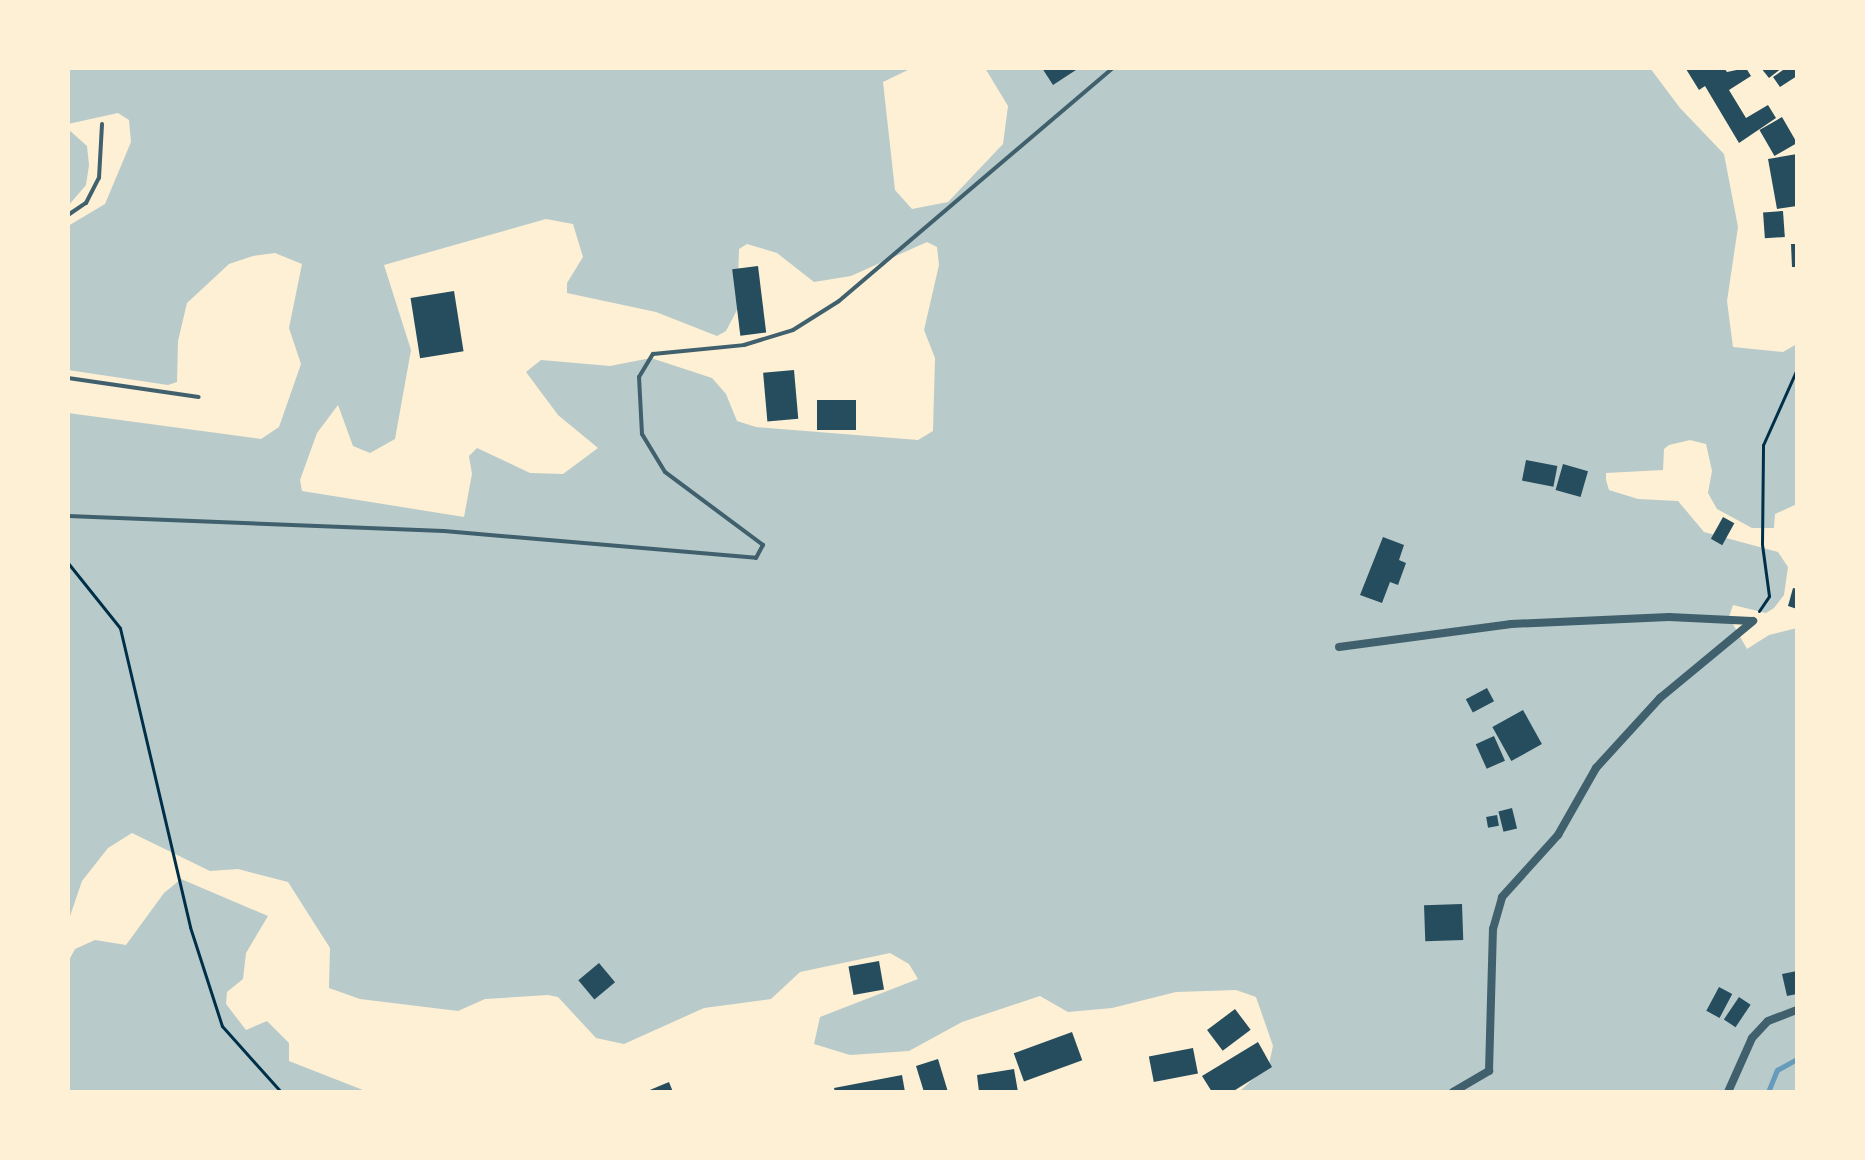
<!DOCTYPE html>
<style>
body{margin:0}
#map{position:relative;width:1865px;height:1160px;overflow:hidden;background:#fdf0d5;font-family:Inter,sans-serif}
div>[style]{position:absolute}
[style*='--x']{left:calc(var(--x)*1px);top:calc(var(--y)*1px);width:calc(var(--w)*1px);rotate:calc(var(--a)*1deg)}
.green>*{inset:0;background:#b9caca}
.stream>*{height:5px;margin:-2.5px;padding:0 2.5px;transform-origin:2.5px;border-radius:2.5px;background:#669bbc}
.building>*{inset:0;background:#264d5e;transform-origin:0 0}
.path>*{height:3px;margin:-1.5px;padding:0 1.5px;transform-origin:1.5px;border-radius:1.5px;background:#003049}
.service>*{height:4px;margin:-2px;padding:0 2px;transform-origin:2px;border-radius:2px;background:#3f606c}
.minor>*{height:8px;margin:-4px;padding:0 4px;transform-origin:4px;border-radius:4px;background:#3f606c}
span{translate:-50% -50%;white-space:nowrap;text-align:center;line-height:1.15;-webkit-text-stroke:8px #fdf0d5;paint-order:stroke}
.frame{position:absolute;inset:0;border:70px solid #fdf0d5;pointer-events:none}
</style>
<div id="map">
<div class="green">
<i style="clip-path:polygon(evenodd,68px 68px,912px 68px,883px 82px,895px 190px,912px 209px,948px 202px,1003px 144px,1008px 106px,985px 68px,1650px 68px,1680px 108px,1724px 154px,1738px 227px,1727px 301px,1733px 347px,1783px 352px,1797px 344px,1797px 504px,1775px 514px,1774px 528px,1752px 528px,1717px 509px,1708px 493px,1712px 471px,1706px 444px,1690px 440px,1669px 445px,1664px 449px,1663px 470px,1606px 473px,1606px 480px,1609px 490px,1638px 499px,1678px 501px,1704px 532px,1778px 552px,1788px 567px,1784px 595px,1774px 608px,1766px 613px,1733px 605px,1729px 617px,1747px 649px,1769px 635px,1797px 628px,1797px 1092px,1239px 1092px,1269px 1064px,1273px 1046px,1256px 997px,1236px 990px,1176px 992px,1112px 1008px,1068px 1012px,1040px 996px,962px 1022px,909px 1051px,850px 1055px,814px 1044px,820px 1017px,918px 979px,909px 964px,890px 953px,800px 972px,771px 999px,704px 1008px,624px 1044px,596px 1038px,558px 997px,548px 995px,485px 999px,458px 1011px,360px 999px,329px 988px,330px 948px,288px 882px,238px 869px,210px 871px,132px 833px,108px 848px,82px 881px,69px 919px,68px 413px,261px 439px,279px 427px,301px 364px,289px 328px,302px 264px,275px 253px,253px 256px,229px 264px,187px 303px,178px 341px,177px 382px,168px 385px,68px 370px,68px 226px,105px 204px,131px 142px,129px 120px,118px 113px,68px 124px,68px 68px,546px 219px,573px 224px,583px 257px,567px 283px,567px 293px,656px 312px,717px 336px,726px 331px,737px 310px,739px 249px,747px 244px,777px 253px,814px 282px,851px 276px,927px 242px,937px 247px,939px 265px,924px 330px,935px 358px,933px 431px,918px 440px,756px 427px,737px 421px,726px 394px,712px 378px,651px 358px,610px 366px,541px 360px,526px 372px,558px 415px,598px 448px,563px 474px,530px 473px,477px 448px,469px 456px,472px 474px,464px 517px,302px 491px,300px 480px,317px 433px,338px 405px,353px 446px,370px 453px,395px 439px,411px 350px,384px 265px,546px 219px)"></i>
<i style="clip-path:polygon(68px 129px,87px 146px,89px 165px,86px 185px,68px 206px)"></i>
<i style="clip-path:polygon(181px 879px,268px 916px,246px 953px,243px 979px,227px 992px,226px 1004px,246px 1030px,267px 1021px,289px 1043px,289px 1061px,368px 1092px,68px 1092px,68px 962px,75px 949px,95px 940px,126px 945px,164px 893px)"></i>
</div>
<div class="stream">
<i style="--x:1768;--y:1092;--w:24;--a:-68"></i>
<i style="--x:1777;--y:1070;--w:23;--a:-29"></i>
</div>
<div class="building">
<i style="clip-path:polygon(1042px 68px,1079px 68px,1053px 85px)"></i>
<i style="clip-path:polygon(1724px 68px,1727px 72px,1746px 68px,1751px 76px,1729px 90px,1746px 118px,1768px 105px,1776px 118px,1739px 143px,1705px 86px,1699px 90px,1686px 69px)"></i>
<i style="clip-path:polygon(1761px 68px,1782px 68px,1769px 78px)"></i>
<i style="clip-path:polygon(1786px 68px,1797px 68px,1797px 76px,1780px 87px,1773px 77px)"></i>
<i style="left:1782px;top:117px;width:30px;height:26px;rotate:60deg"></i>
<i style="clip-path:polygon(1797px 154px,1797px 206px,1777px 209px,1768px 159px)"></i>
<i style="left:1783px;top:211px;width:26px;height:20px;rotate:86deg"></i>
<i style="clip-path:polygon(1791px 244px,1797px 244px,1797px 267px,1792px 267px)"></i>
<i style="left:758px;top:266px;width:67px;height:26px;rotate:83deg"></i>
<i style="left:454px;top:291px;width:61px;height:44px;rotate:81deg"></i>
<i style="left:794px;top:370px;width:49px;height:31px;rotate:85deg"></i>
<i style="left:817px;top:400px;width:39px;height:30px"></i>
<i style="left:1526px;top:460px;width:32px;height:21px;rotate:11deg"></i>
<i style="left:1563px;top:464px;width:26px;height:27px;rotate:16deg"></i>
<i style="left:1723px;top:517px;width:13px;height:25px;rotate:29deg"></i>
<i style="clip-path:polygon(1383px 537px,1404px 545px,1399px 560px,1406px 563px,1398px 585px,1390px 582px,1382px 603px,1360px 595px)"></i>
<i style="clip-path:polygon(1793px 588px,1797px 589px,1797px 609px,1788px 606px)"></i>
<i style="left:1487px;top:688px;width:15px;height:24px;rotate:62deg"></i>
<i style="left:1523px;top:710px;width:39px;height:35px;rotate:61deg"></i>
<i style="left:1494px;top:736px;width:27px;height:20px;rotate:66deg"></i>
<i style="left:1512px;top:808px;width:21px;height:14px;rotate:76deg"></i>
<i style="left:1497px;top:815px;width:11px;height:11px;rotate:80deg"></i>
<i style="left:1462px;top:904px;width:36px;height:38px;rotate:88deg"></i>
<i style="left:879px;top:961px;width:29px;height:31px;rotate:80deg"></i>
<i style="left:599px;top:963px;width:25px;height:27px;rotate:50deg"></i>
<i style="clip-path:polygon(1797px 971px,1797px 994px,1787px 996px,1782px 974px)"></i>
<i style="left:1719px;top:987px;width:15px;height:27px;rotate:28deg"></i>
<i style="left:1739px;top:997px;width:14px;height:27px;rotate:34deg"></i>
<i style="left:1235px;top:1009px;width:26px;height:35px;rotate:53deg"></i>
<i style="left:1072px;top:1032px;width:30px;height:62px;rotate:70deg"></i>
<i style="clip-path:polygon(1258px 1042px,1272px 1067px,1232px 1092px,1212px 1092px,1202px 1076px)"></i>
<i style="left:1193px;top:1048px;width:26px;height:45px;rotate:79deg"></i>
<i style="clip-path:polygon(938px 1059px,948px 1092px,924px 1092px,916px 1066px)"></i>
<i style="clip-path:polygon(1014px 1069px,1018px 1092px,979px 1092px,977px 1075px)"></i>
<i style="clip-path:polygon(902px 1075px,905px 1092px,835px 1092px,834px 1088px)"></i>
<i style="clip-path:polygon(669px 1082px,673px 1092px,645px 1092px)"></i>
</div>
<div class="path">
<i style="--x:68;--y:563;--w:83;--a:51.3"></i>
<i style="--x:120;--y:628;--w:307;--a:76.8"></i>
<i style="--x:190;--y:927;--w:104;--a:72.1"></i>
<i style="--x:222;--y:1026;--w:89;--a:48.2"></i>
<i style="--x:1759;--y:611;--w:18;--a:-56"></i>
<i style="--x:1769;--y:596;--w:52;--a:-97.7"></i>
<i style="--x:1762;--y:544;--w:99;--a:-89.4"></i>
<i style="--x:1763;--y:445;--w:83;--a:-65.9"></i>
</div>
<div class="service">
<i style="--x:68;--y:215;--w:22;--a:-34"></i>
<i style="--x:86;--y:203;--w:28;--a:-63"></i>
<i style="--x:99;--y:178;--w:54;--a:-86.8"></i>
<i style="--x:68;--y:378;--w:132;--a:8.3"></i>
<i style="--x:68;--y:516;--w:376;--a:2.3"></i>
<i style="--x:444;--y:531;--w:313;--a:4.9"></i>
<i style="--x:756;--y:558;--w:15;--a:-62"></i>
<i style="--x:763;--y:545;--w:122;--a:-143.3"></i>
<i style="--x:665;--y:472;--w:44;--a:-121.2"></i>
<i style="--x:642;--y:434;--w:57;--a:-93"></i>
<i style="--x:639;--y:377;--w:27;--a:-59"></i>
<i style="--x:653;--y:354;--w:91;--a:-5.6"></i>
<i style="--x:744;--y:345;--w:51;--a:-17"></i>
<i style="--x:793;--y:330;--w:54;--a:-32.2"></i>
<i style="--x:839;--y:301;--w:360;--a:-40.4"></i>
</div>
<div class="minor">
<i style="--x:1339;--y:647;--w:174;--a:-7.6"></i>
<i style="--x:1511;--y:624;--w:158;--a:-2.5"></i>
<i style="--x:1669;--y:617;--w:83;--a:2.8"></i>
<i style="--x:1453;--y:1092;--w:42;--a:-30.3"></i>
<i style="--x:1489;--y:1071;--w:142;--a:-88.4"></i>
<i style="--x:1493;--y:929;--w:33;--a:-74"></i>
<i style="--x:1502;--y:897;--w:84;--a:-47.9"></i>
<i style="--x:1558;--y:835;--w:77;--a:-60.4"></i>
<i style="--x:1596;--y:768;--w:95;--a:-47.6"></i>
<i style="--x:1660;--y:698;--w:121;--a:-39.6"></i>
<i style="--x:1728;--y:1092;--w:59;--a:-66"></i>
<i style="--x:1752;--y:1038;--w:23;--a:-47"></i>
<i style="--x:1768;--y:1021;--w:31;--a:-21"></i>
</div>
<div class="frame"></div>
</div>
